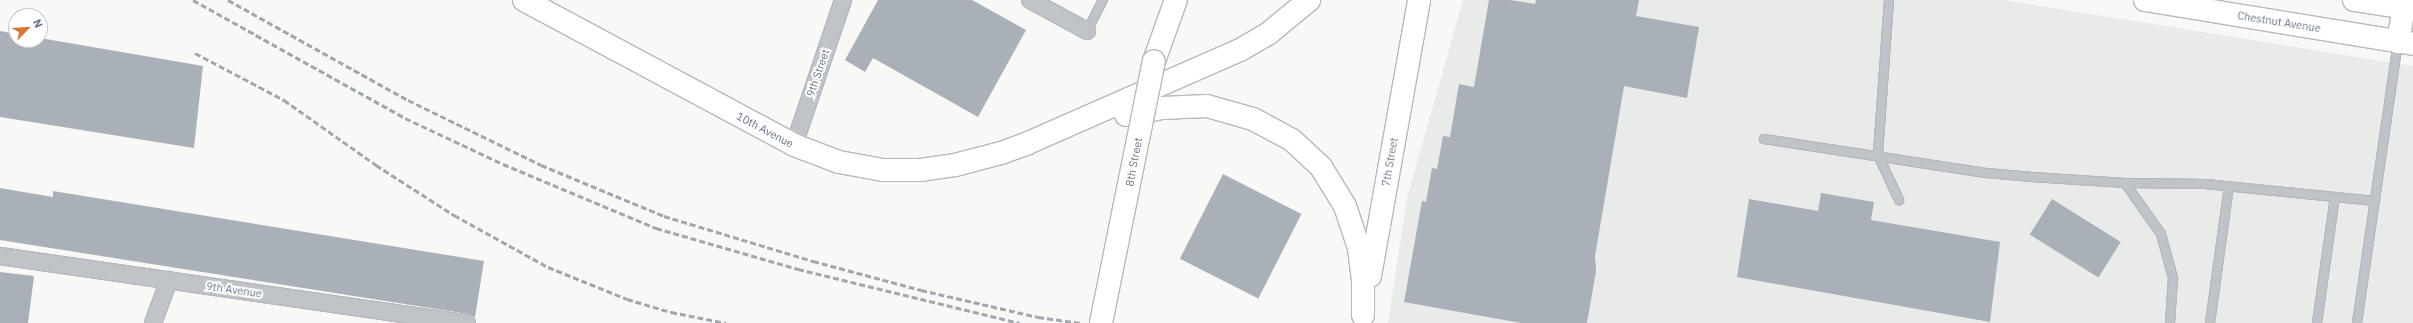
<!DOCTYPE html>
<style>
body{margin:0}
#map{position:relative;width:2413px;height:323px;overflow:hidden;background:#f8f9f6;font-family:"IBM Plex Sans",sans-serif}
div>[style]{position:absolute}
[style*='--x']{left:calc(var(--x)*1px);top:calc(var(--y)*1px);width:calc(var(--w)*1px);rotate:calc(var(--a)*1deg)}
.built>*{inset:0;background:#e9eaea}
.building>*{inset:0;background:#a9b0b7;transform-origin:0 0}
.roads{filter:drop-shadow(1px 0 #b5b9bf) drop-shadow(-1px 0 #b5b9bf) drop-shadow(0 1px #b5b9bf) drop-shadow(0 -1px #b5b9bf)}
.lane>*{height:8px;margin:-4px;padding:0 4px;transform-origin:4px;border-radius:4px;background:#c0c3c8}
.street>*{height:16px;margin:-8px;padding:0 8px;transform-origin:8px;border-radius:8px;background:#c0c3c8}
.secondary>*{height:22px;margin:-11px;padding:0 11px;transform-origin:11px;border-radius:11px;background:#fff}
.primary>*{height:22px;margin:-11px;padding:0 11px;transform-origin:11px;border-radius:11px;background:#fff}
.rail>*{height:3px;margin-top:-1.5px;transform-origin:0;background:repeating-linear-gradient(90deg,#a2a7ae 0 6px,transparent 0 9px)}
.bridges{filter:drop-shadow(1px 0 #b6b9be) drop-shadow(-1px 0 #b6b9be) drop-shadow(0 1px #b6b9be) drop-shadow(0 -1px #b6b9be)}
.primary-bridge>*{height:22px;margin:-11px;padding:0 11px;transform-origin:11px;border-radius:11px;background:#fff}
span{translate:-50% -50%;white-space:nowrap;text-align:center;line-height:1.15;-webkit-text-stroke:4px #fff;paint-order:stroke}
.street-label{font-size:11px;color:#697586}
.north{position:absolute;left:8px;top:8px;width:40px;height:40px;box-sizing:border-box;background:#fff;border:1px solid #c3c8cf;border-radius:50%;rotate:65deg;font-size:11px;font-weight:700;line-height:16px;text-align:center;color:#697586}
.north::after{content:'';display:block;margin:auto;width:14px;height:18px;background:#db7534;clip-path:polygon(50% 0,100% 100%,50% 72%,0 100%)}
</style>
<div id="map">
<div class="built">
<i style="clip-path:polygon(1463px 0,2004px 0,2413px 66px,2413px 323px,1388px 323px,1407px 198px)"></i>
</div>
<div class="building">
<i style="clip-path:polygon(878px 0,972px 0,1026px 30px,978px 117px,873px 58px,865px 72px,845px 60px)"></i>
<i style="clip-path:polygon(1489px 0,1510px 0,1535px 4px,1536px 0,1639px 0,1636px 16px,1699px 27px,1687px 98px,1624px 86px,1595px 256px,1596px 271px,1587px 323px,1521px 323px,1404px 302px,1422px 201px,1426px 202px,1432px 168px,1437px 169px,1443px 136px,1450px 137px,1459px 84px,1474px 87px)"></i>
<i style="clip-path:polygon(0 31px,16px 34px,16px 40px,40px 40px,40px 38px,203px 66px,194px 148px,0 117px)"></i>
<i style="left:1223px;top:174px;width:88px;height:95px;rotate:27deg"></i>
<i style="clip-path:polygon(0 188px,53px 197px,53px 191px,484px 261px,475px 317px,468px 314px,0 240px)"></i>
<i style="clip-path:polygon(1821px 193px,1874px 202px,1871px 220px,2000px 242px,1990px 322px,1737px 277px,1749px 199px,1818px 211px)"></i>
<i style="left:2052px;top:199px;width:81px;height:42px;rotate:32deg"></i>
<i style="clip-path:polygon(0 272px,34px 276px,28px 323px,0 323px)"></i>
</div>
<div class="roads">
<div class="lane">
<i style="--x:1889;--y:0;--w:155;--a:94.1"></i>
<i style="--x:1878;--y:155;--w:50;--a:65"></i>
<i style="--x:1087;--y:31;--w:35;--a:-63"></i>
<i style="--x:1764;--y:139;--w:226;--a:8.7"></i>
<i style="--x:1987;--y:173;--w:45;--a:5.1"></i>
<i style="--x:2032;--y:177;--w:93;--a:3.7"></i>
<i style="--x:2125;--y:183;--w:80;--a:0.7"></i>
<i style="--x:2205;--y:184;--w:171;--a:5.7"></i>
<i style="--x:2125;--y:183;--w:62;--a:54.8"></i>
<i style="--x:2161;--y:234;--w:46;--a:74.7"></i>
<i style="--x:2173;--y:278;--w:45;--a:93.8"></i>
<i style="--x:2210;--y:323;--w:138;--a:-82.1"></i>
<i style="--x:2317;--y:323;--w:127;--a:-81.9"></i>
<i style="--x:2357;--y:323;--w:283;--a:-81.7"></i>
</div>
<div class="street">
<i style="--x:1030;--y:0;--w:65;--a:28.5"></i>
<i style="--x:794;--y:145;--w:153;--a:-71.3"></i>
<i style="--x:0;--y:256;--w:472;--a:8.2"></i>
<i style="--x:153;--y:323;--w:46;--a:-69.6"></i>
</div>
<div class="secondary">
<i style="--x:2398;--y:42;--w:43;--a:-80.5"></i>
</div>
<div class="primary">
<i style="--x:524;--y:0;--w:306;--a:28.2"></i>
<i style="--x:794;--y:145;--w:48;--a:20.7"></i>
<i style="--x:839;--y:162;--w:45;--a:10.3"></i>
<i style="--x:883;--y:170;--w:37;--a:0"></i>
<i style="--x:920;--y:170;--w:35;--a:-8"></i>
<i style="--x:955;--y:165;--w:48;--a:-14.6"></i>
<i style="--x:1001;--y:153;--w:29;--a:-20"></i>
<i style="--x:1028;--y:143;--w:232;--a:-23.7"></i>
<i style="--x:1240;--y:50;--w:34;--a:-30"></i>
<i style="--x:1269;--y:33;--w:52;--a:-39.5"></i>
<i style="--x:2145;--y:0;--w:272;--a:9.3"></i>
<i style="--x:2354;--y:0;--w:60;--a:8.7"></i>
<i style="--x:1154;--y:61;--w:65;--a:-70.2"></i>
<i style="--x:1126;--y:115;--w:37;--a:-11"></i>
<i style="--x:1162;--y:108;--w:45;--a:-2.5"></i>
<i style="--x:1207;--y:106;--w:48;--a:15.8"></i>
<i style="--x:1253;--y:119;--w:44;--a:28.3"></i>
<i style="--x:1292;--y:140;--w:40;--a:43"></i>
<i style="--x:1321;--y:167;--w:46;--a:58.4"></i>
<i style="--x:1345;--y:206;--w:44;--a:71.6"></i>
<i style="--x:1359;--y:248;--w:32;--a:83"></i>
<i style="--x:1363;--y:280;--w:35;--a:90"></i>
<i style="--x:1370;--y:276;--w:280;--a:-79.9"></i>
</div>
</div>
<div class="rail">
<i style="--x:193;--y:0;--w:243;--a:29.1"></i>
<i style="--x:405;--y:118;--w:108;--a:25.1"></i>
<i style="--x:503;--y:164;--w:166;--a:22.7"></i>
<i style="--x:656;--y:228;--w:148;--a:16.1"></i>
<i style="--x:798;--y:269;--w:228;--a:13.7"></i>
<i style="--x:228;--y:0;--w:206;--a:29.1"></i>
<i style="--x:408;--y:100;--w:148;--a:26"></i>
<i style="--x:541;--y:165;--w:133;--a:22.5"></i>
<i style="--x:664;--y:216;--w:156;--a:16.8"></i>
<i style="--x:813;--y:261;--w:112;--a:15"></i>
<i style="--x:921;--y:290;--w:120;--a:13"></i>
<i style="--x:1038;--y:317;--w:43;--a:7.9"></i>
<i style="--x:195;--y:53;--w:101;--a:27.8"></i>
<i style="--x:284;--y:100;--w:113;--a:35.2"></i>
<i style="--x:376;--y:165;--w:93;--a:32.7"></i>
<i style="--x:454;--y:215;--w:107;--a:29"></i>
<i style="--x:548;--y:267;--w:85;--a:22.1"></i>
<i style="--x:627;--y:299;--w:46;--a:16.5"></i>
<i style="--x:671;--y:312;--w:56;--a:11.3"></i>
</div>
<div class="bridges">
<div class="primary-bridge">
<i style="--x:1101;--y:323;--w:267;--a:-78.6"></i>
</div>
</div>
<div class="street-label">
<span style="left:2279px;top:22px;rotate:9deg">Chestnut Avenue</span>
<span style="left:818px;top:73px;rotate:-71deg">9th Street</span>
<span style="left:765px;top:130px;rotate:28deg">10th Avenue</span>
<span style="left:1134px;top:162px;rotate:-79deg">8th Street</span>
<span style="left:1390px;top:162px;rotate:-80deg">7th Street</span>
<span style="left:234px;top:290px;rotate:8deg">9th Avenue</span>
</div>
<div class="north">N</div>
</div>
